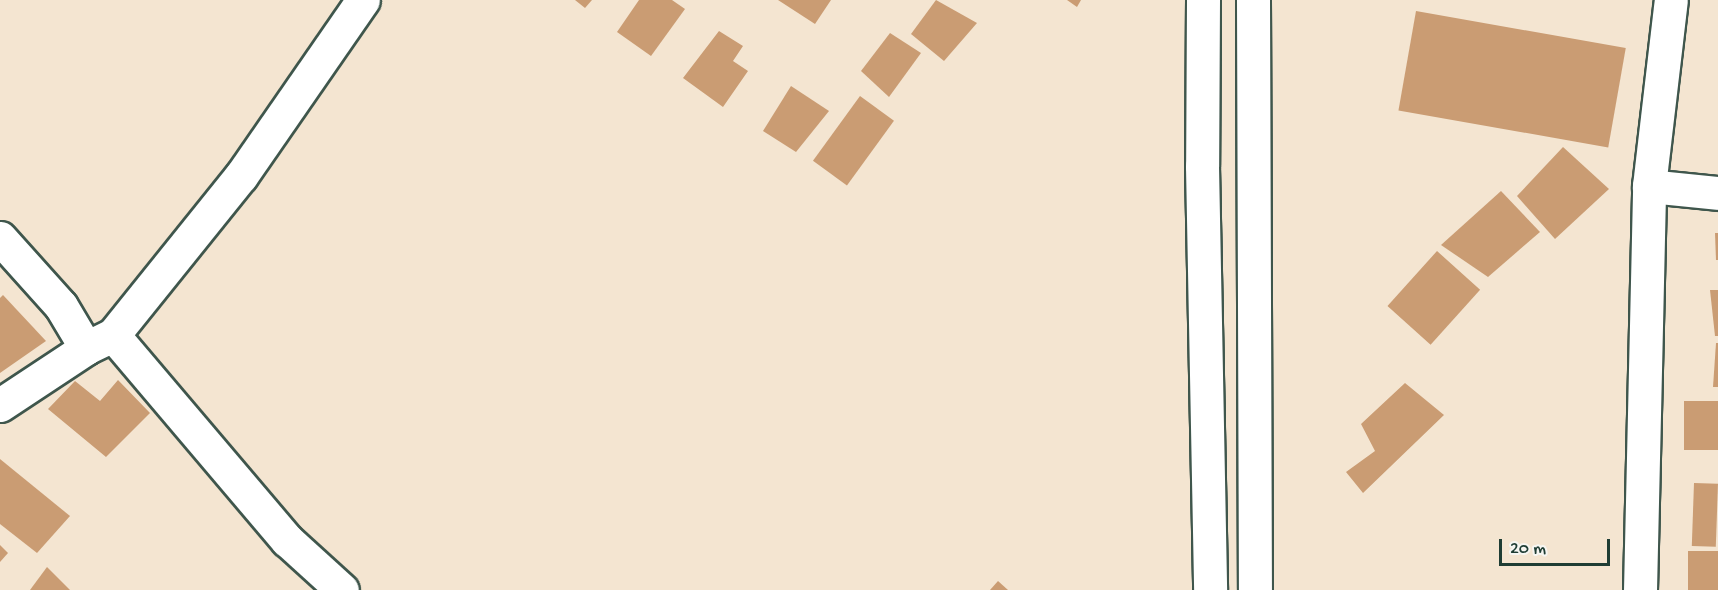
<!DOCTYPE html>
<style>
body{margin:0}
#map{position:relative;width:1718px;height:590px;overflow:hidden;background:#f4e5d1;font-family:"Gochi Hand",sans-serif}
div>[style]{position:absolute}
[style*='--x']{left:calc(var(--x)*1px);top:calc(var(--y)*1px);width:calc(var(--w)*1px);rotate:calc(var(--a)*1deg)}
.building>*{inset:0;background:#ca9c73;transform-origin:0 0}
.roads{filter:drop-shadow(2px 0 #3f564c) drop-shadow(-2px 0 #3f564c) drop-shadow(0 2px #3f564c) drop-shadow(0 -2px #3f564c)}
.minor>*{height:33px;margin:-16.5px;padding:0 16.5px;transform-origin:16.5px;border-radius:16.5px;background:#fff}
.tertiary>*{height:33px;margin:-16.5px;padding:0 16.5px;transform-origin:16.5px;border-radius:16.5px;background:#fff}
span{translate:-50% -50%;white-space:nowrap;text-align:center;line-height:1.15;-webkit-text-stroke:5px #f6f6f2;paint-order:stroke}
.scale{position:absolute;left:1499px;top:539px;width:111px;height:27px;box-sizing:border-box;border:3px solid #1f3d34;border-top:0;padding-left:8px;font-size:18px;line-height:21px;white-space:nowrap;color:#1f3d34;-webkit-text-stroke:4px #f6f6f2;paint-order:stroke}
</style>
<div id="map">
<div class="building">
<i style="clip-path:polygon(575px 0,592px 0,585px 8px)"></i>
<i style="clip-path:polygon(639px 0,672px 0,685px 9px,651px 56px,617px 32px)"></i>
<i style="clip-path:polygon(778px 0,831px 0,815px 24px)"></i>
<i style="clip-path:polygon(936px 0,977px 23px,944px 61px,911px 34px)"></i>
<i style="clip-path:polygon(1067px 0,1081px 0,1077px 7px)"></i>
<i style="left:1416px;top:11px;width:213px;height:101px;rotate:10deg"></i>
<i style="clip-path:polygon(719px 31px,743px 46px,733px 61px,748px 71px,723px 107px,683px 78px)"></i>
<i style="clip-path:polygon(890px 33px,921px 53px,889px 97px,861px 71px)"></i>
<i style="clip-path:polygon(791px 86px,829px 111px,796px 152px,763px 131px)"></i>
<i style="left:860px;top:96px;width:42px;height:80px;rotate:36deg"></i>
<i style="clip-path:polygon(1563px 147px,1609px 189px,1555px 239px,1517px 196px)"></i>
<i style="clip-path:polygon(1501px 191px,1540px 232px,1488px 277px,1441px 245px)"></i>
<i style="clip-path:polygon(1715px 233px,1718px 233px,1718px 260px,1716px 260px)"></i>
<i style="left:1437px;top:251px;width:58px;height:74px;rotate:42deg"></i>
<i style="clip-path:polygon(1710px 290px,1718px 290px,1718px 336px,1715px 336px)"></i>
<i style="clip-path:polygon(3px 295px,46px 341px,0 373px,0 298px)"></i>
<i style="clip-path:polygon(1716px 343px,1718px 343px,1718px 387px,1713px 387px)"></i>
<i style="clip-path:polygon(118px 380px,150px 413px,106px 457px,48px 409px,75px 381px,100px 401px)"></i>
<i style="clip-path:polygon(1405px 383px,1444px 415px,1363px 493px,1346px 472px,1375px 451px,1361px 424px)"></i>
<i style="left:1684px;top:401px;width:34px;height:49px"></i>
<i style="clip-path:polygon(0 459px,70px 516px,37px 553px,0 524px)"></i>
<i style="left:1694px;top:483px;width:24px;height:63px;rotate:2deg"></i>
<i style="clip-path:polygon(0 545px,8px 553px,0 562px)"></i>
<i style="left:1688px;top:551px;width:30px;height:39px"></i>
<i style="clip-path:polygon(47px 567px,70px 590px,30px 590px)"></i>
<i style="clip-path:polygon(998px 581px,1008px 590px,990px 590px)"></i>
</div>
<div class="roads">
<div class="minor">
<i style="--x:1649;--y:186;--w:69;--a:5.8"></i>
<i style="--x:0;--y:238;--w:91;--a:48.1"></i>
<i style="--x:61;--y:306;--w:49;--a:59.2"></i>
<i style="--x:113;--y:335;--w:269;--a:49.7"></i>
<i style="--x:287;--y:540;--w:74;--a:42.3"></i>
<i style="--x:0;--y:405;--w:103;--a:-33.5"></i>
<i style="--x:86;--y:348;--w:30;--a:-26"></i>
<i style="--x:113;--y:335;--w:204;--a:-51.2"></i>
<i style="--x:241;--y:176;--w:214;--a:-55.3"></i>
</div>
<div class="tertiary">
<i style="--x:1203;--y:0;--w:166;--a:90.3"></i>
<i style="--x:1202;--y:166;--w:424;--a:88.9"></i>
<i style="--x:1253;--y:0;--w:590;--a:89.81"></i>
<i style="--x:1640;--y:590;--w:404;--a:-88.7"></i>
<i style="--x:1649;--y:186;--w:187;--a:-83.3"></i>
</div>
</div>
<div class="scale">20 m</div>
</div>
